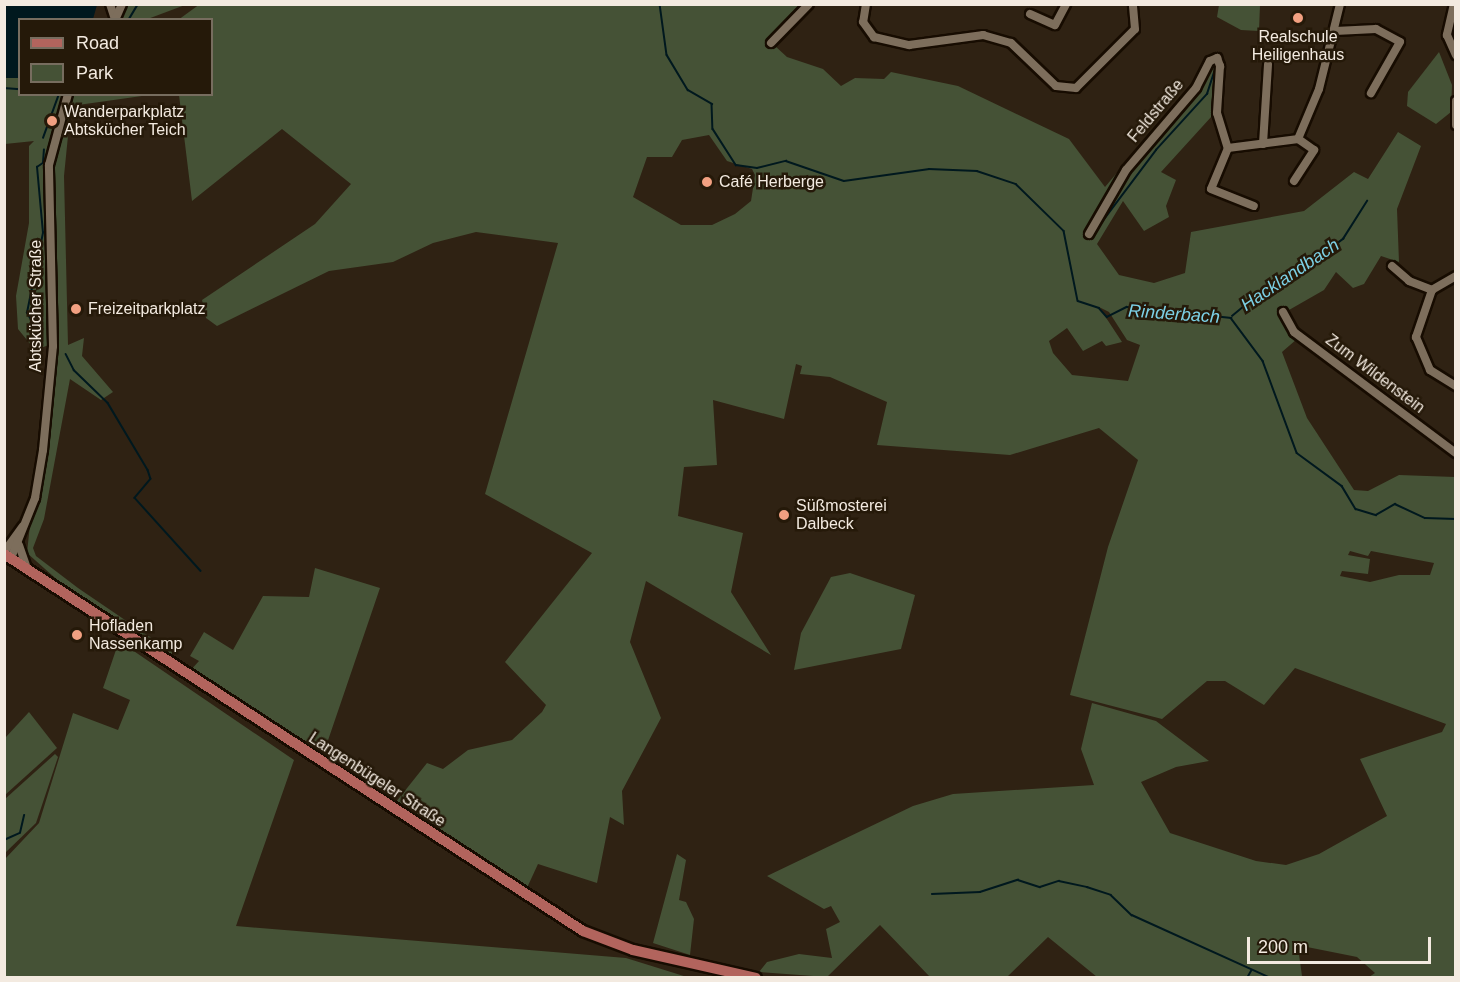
<!DOCTYPE html>
<meta charset="utf-8">
<style>
body{margin:0}
#map{position:relative;width:1460px;height:982px;overflow:hidden;background:#2f2213;font-family:Arial,sans-serif}
div>[style]{position:absolute}
[style*='--x']{left:calc(var(--x)*1px);top:calc(var(--y)*1px);width:calc(var(--w)*1px);rotate:calc(var(--a)*1deg)}
.green>*{inset:0;background:#455236}
.water>*{inset:0;background:#00181e}
.stream>*{height:1.5px;margin:-0.75px;padding:0 0.75px;transform-origin:0.75px;border-radius:0.75px;background:#00181e}
.roads{filter:drop-shadow(2px 0 #170c01) drop-shadow(-2px 0 #170c01) drop-shadow(0 2px #170c01) drop-shadow(0 -2px #170c01)}
.minor>*{height:8px;margin:-4px;padding:0 4px;transform-origin:4px;border-radius:4px;background:#7d6e5c}
.major>*{height:10px;margin:-5px;padding:0 5px;transform-origin:5px;border-radius:5px;background:#b2645d}
.dots>*{width:16px;height:16px;translate:-50% -50%;box-sizing:border-box;border:3px solid #251909;border-radius:50%}
span{translate:-50% -50%;white-space:nowrap;text-align:center;line-height:1.15;-webkit-text-stroke:5px #251909;paint-order:stroke}
.poi-label{font-size:16px;color:#f3eae0}
.left{translate:0 -50%;text-align:left}
.street-label{font-size:16px;color:#f3eae0}
.water-label{font-size:18px;color:#7cd0e5;font-style:italic}
.frame{position:absolute;inset:0;border:6px solid #f3eae0;pointer-events:none}
.legend{position:absolute;left:18px;top:18px;width:195px;height:78px;box-sizing:border-box;background:#251909;border:2px solid #776d5f;margin:0;padding:8px 10px;list-style:none;font-size:18px;color:#f3eae0}
.legend li{display:flex;align-items:center;gap:12px;height:30px}
.legend b{width:30px;border:2px solid #776d5f}
.scale{position:absolute;left:1247px;top:937px;width:184px;height:27px;box-sizing:border-box;border:3px solid #f3eae0;border-top:0;padding-left:8px;font-size:18px;line-height:21px;white-space:nowrap;color:#f3eae0;-webkit-text-stroke:4px #251909;paint-order:stroke}
</style>
<div id="map">
<div class="green">
<i style="clip-path:polygon(evenodd,200px 4px,799px 5px,774px 45px,787px 57px,823px 69px,841px 86px,855px 78px,884px 79px,891px 72px,958px 86px,1069px 139px,1105px 187px,1211px 61px,1218px 67px,1212px 116px,1161px 172px,1176px 180px,1166px 206px,1169px 217px,1144px 231px,1123px 201px,1097px 244px,1119px 275px,1154px 283px,1185px 273px,1191px 232px,1304px 211px,1354px 172px,1368px 179px,1398px 132px,1421px 146px,1397px 209px,1399px 262px,1381px 256px,1364px 284px,1353px 288px,1336px 272px,1324px 290px,1282px 314px,1297px 339px,1282px 352px,1307px 418px,1354px 490px,1368px 491px,1399px 475px,1455px 477px,1455px 977px,1369px 977px,1375px 973px,1357px 957px,1302px 946px,1298px 947px,1302px 976px,1308px 977px,1097px 977px,1048px 937px,1007px 977px,930px 977px,880px 925px,827px 977px,759px 972px,767px 962px,799px 954px,832px 958px,826px 929px,840px 922px,831px 906px,824px 909px,767px 876px,913px 806px,953px 794px,1094px 785px,1081px 749px,1092px 703px,1156px 721px,1209px 761px,1176px 767px,1141px 782px,1170px 833px,1256px 861px,1286px 865px,1319px 854px,1387px 816px,1360px 759px,1442px 732px,1446px 724px,1295px 668px,1264px 705px,1225px 681px,1207px 681px,1162px 719px,1070px 695px,1108px 547px,1138px 460px,1099px 428px,1010px 455px,877px 445px,887px 402px,830px 377px,800px 374px,802px 366px,796px 364px,784px 419px,713px 400px,717px 465px,684px 467px,678px 516px,743px 533px,731px 592px,771px 655px,646px 581px,630px 642px,661px 718px,622px 791px,624px 825px,610px 817px,597px 883px,538px 864px,526px 890px,396px 802px,427px 763px,443px 769px,468px 750px,512px 740px,542px 712px,546px 705px,505px 662px,592px 553px,485px 494px,558px 243px,476px 232px,433px 243px,393px 262px,329px 271px,217px 326px,206px 318px,202px 300px,315px 224px,351px 184px,282px 129px,192px 201px,179px 95px,212px 94px,212px 20px,178px 20px,200px 4px,709px 135px,727px 161px,752px 169px,755px 175px,751px 201px,735px 214px,712px 225px,681px 225px,633px 197px,647px 157px,672px 157px,682px 140px,709px 135px,200px 4px,1099px 307px,1109px 312px,1127px 340px,1140px 345px,1128px 381px,1072px 375px,1053px 353px,1049px 341px,1067px 328px,1083px 351px,1102px 341px,1106px 346px,1122px 342px,1099px 307px,200px 4px,1350px 551px,1368px 556px,1371px 551px,1434px 563px,1430px 575px,1399px 575px,1370px 582px,1340px 576px,1342px 571px,1368px 574px,1370px 559px,1348px 555px,1350px 551px)"></i>
<i style="clip-path:polygon(112px 5px,185px 5px,145px 20px,121px 19px)"></i>
<i style="clip-path:polygon(1219px 5px,1260px 5px,1259px 31px,1241px 30px,1217px 17px)"></i>
<i style="clip-path:polygon(1439px 52px,1452px 85px,1451px 112px,1436px 124px,1407px 106px,1408px 92px)"></i>
<i style="clip-path:polygon(5px 78px,19px 78px,20px 94px,149px 95px,71px 106px,64px 176px,68px 345px,84px 338px,82px 356px,113px 392px,101px 400px,70px 379px,44px 519px,33px 548px,36px 556px,78px 588px,172px 652px,170px 660px,71px 592px,27px 553px,49px 345px,35px 350px,18px 329px,16px 296px,29px 223px,29px 146px,34px 141px,5px 144px)"></i>
<i style="clip-path:polygon(315px 568px,380px 588px,323px 755px,189px 672px,199px 661px,190px 656px,204px 632px,233px 650px,263px 596px,309px 597px)"></i>
<i style="clip-path:polygon(850px 573px,915px 595px,901px 649px,794px 670px,801px 633px,831px 577px)"></i>
<i style="clip-path:polygon(119px 641px,294px 760px,236px 926px,626px 958px,687px 977px,5px 977px,5px 859px,39px 823px,73px 713px,118px 730px,130px 700px,103px 688px)"></i>
<i style="clip-path:polygon(29px 712px,57px 748px,5px 795px,5px 738px)"></i>
<i style="clip-path:polygon(55px 754px,58px 757px,36px 823px,5px 853px,5px 799px)"></i>
<i style="clip-path:polygon(677px 854px,686px 860px,679px 900px,686px 902px,694px 919px,690px 955px,653px 943px)"></i>
</div>
<div class="water">
<i style="clip-path:polygon(5px 4px,97px 4px,97px 5px,93px 19px,20px 20px,19px 78px,5px 78px)"></i>
</div>
<div class="stream">
<i style="--x:660;--y:4;--w:51;--a:82.2"></i>
<i style="--x:667;--y:55;--w:41;--a:59"></i>
<i style="--x:688;--y:90;--w:28;--a:30"></i>
<i style="--x:712;--y:104;--w:25;--a:88"></i>
<i style="--x:713;--y:129;--w:43;--a:57.4"></i>
<i style="--x:736;--y:165;--w:21;--a:8"></i>
<i style="--x:757;--y:168;--w:30;--a:-14"></i>
<i style="--x:786;--y:161;--w:61;--a:19"></i>
<i style="--x:844;--y:181;--w:86;--a:-8"></i>
<i style="--x:929;--y:169;--w:48;--a:2.4"></i>
<i style="--x:977;--y:171;--w:41;--a:18.4"></i>
<i style="--x:1016;--y:184;--w:67;--a:44.4"></i>
<i style="--x:1064;--y:231;--w:71;--a:78.7"></i>
<i style="--x:1078;--y:301;--w:22;--a:18"></i>
<i style="--x:1099;--y:308;--w:12;--a:48"></i>
<i style="--x:1107;--y:317;--w:22;--a:-27"></i>
<i style="--x:1127;--y:307;--w:105;--a:6"></i>
<i style="--x:1231;--y:318;--w:54;--a:53.3"></i>
<i style="--x:1263;--y:361;--w:98;--a:69.7"></i>
<i style="--x:1297;--y:453;--w:56;--a:36.3"></i>
<i style="--x:1342;--y:486;--w:27;--a:59"></i>
<i style="--x:1356;--y:509;--w:21;--a:17"></i>
<i style="--x:1376;--y:515;--w:22;--a:-30"></i>
<i style="--x:1395;--y:504;--w:33;--a:25"></i>
<i style="--x:1425;--y:518;--w:31;--a:2"></i>
<i style="--x:129;--y:19;--w:17;--a:-59"></i>
<i style="--x:4;--y:88;--w:16;--a:4"></i>
<i style="--x:43;--y:138;--w:47;--a:-70"></i>
<i style="--x:1099;--y:226;--w:95;--a:-53.1"></i>
<i style="--x:1156;--y:150;--w:76;--a:-47.7"></i>
<i style="--x:1207;--y:94;--w:23;--a:-72"></i>
<i style="--x:1232;--y:316;--w:60;--a:-39.6"></i>
<i style="--x:1278;--y:278;--w:10;--a:11"></i>
<i style="--x:1288;--y:280;--w:69;--a:-36.7"></i>
<i style="--x:1343;--y:239;--w:45;--a:-57.7"></i>
<i style="--x:42;--y:339;--w:30;--a:-120"></i>
<i style="--x:27;--y:313;--w:82;--a:-78.7"></i>
<i style="--x:43;--y:233;--w:66;--a:-95.2"></i>
<i style="--x:37;--y:167;--w:7;--a:-34"></i>
<i style="--x:43;--y:163;--w:13;--a:-86"></i>
<i style="--x:66;--y:354;--w:18;--a:63"></i>
<i style="--x:74;--y:370;--w:47;--a:44.1"></i>
<i style="--x:108;--y:403;--w:78;--a:59.2"></i>
<i style="--x:148;--y:470;--w:9;--a:72"></i>
<i style="--x:151;--y:479;--w:25;--a:130"></i>
<i style="--x:135;--y:498;--w:98;--a:47.9"></i>
<i style="--x:4;--y:840;--w:17;--a:-24"></i>
<i style="--x:20;--y:833;--w:18;--a:-77"></i>
<i style="--x:932;--y:894;--w:48;--a:-2.4"></i>
<i style="--x:980;--y:892;--w:40;--a:-18"></i>
<i style="--x:1018;--y:880;--w:23;--a:18"></i>
<i style="--x:1040;--y:887;--w:20;--a:-18"></i>
<i style="--x:1059;--y:881;--w:29;--a:12"></i>
<i style="--x:1087;--y:887;--w:25;--a:18"></i>
<i style="--x:1111;--y:895;--w:29;--a:44"></i>
<i style="--x:1132;--y:915;--w:153;--a:24.4"></i>
<i style="--x:1247;--y:978;--w:8;--a:-60"></i>
</div>
<div class="roads">
<div class="minor">
<i style="--x:110;--y:4;--w:16;--a:72"></i>
<i style="--x:866;--y:4;--w:18;--a:99"></i>
<i style="--x:863;--y:22;--w:19;--a:54"></i>
<i style="--x:874;--y:37;--w:36;--a:13"></i>
<i style="--x:909;--y:45;--w:75;--a:-7.7"></i>
<i style="--x:983;--y:35;--w:29;--a:16"></i>
<i style="--x:1011;--y:43;--w:62;--a:43.7"></i>
<i style="--x:1056;--y:86;--w:20;--a:6"></i>
<i style="--x:1076;--y:88;--w:83;--a:-45"></i>
<i style="--x:1135;--y:29;--w:25;--a:-95"></i>
<i style="--x:1454;--y:4;--w:32;--a:103"></i>
<i style="--x:1447;--y:35;--w:22;--a:66"></i>
<i style="--x:1030;--y:14;--w:27;--a:24"></i>
<i style="--x:1055;--y:25;--w:24;--a:-62"></i>
<i style="--x:115;--y:20;--w:17;--a:-66"></i>
<i style="--x:1335;--y:31;--w:41;--a:-2.8"></i>
<i style="--x:1376;--y:29;--w:27;--a:28"></i>
<i style="--x:1400;--y:42;--w:59;--a:119.6"></i>
<i style="--x:771;--y:43;--w:54;--a:-45.7"></i>
<i style="--x:1456;--y:101;--w:24;--a:90"></i>
<i style="--x:1263;--y:144;--w:80;--a:-86.4"></i>
<i style="--x:1228;--y:148;--w:44;--a:112.5"></i>
<i style="--x:1211;--y:189;--w:46;--a:21.6"></i>
<i style="--x:1294;--y:181;--w:37;--a:-57"></i>
<i style="--x:1314;--y:150;--w:19;--a:-145"></i>
<i style="--x:1089;--y:234;--w:74;--a:-60"></i>
<i style="--x:1126;--y:170;--w:108;--a:-49.5"></i>
<i style="--x:1196;--y:88;--w:30;--a:-63"></i>
<i style="--x:1210;--y:61;--w:8;--a:-23"></i>
<i style="--x:1217;--y:58;--w:9;--a:69"></i>
<i style="--x:1220;--y:66;--w:47;--a:93.7"></i>
<i style="--x:1217;--y:113;--w:37;--a:73"></i>
<i style="--x:1228;--y:148;--w:71;--a:-7.3"></i>
<i style="--x:1298;--y:139;--w:54;--a:-67.2"></i>
<i style="--x:1319;--y:89;--w:88;--a:-76.1"></i>
<i style="--x:1392;--y:266;--w:23;--a:41"></i>
<i style="--x:1409;--y:281;--w:25;--a:21"></i>
<i style="--x:1456;--y:276;--w:28;--a:150"></i>
<i style="--x:1432;--y:290;--w:50;--a:108.8"></i>
<i style="--x:1416;--y:337;--w:36;--a:67"></i>
<i style="--x:1430;--y:370;--w:31;--a:32"></i>
<i style="--x:1283;--y:312;--w:23;--a:61"></i>
<i style="--x:1294;--y:332;--w:202;--a:36.8"></i>
<i style="--x:19;--y:545;--w:24;--a:71"></i>
<i style="--x:4;--y:552;--w:32;--a:-54"></i>
<i style="--x:11;--y:558;--w:65;--a:-68.2"></i>
<i style="--x:35;--y:498;--w:49;--a:-80.5"></i>
<i style="--x:43;--y:450;--w:104;--a:-84.5"></i>
<i style="--x:53;--y:346;--w:181;--a:-91.3"></i>
<i style="--x:49;--y:165;--w:73;--a:-75"></i>
</div>
<div class="major">
<i style="--x:4;--y:554;--w:691;--a:33.07"></i>
<i style="--x:583;--y:931;--w:53;--a:20.8"></i>
<i style="--x:633;--y:950;--w:126;--a:12.8"></i>
</div>
</div>
<div class="dots">
<i style="left:1298px;top:18px;background:#f2a081"></i>
<i style="left:52px;top:121px;background:#f2a081"></i>
<i style="left:707px;top:182px;background:#f2a081"></i>
<i style="left:76px;top:309px;background:#f2a081"></i>
<i style="left:784px;top:515px;background:#f2a081"></i>
<i style="left:77px;top:635px;background:#f2a081"></i>
</div>
<div class="poi-label">
<span style="left:1298px;top:46px">Realschule<br>Heiligenhaus</span>
<span class="left" style="left:64px;top:121px">Wanderparkplatz<br>Abtskücher Teich</span>
<span class="left" style="left:719px;top:182px">Café Herberge</span>
<span class="left" style="left:88px;top:309px">Freizeitparkplatz</span>
<span class="left" style="left:796px;top:515px">Süßmosterei<br>Dalbeck</span>
<span class="left" style="left:89px;top:635px">Hofladen<br>Nassenkamp</span>
</div>
<div class="street-label">
<span style="left:1156px;top:111px;rotate:-50deg">Feldstraße</span>
<span style="left:36px;top:306px;rotate:-90deg">Abtskücher Straße</span>
<span style="left:1375px;top:374px;rotate:37deg">Zum Wildenstein</span>
<span style="left:377px;top:780px;rotate:33deg">Langenbügeler Straße</span>
</div>
<div class="water-label">
<span style="left:1290px;top:275px;rotate:-34deg">Hacklandbach</span>
<span style="left:1174px;top:314px;rotate:4deg">Rinderbach</span>
</div>
<div class="frame"></div>
<ul class="legend">
<li><b style="height:8px;background:#b2645d"></b>Road</li>
<li><b style="height:16px;background:#455236"></b>Park</li>
</ul>
<div class="scale">200 m</div>
</div>
